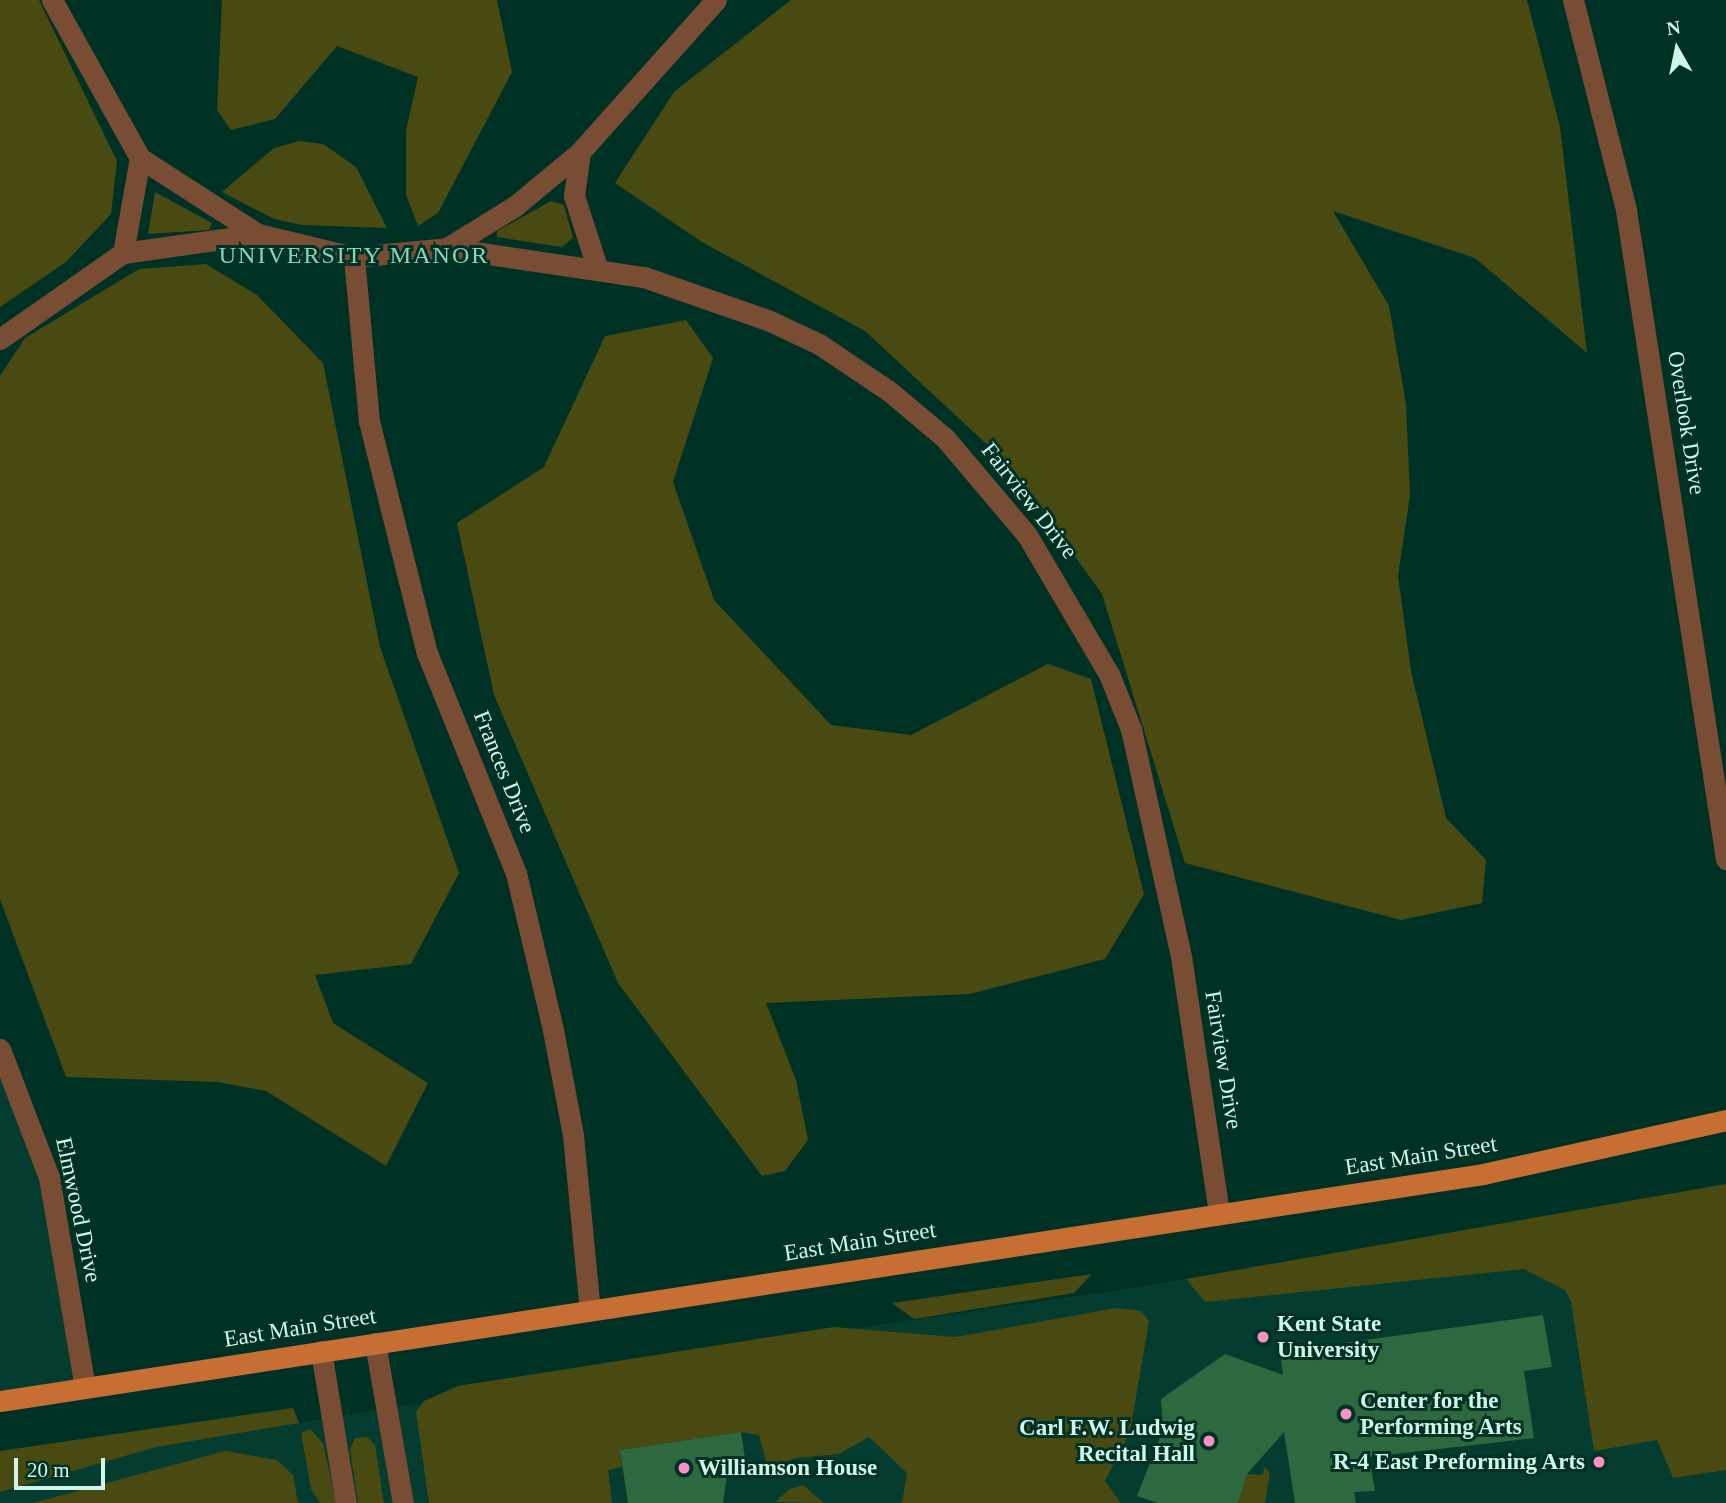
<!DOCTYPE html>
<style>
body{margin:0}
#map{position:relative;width:1726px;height:1503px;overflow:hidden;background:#003125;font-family:Georgia,serif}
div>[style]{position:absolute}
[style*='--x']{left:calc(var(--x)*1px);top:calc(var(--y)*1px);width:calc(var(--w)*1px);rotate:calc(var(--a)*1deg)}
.built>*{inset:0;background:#043d2f}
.green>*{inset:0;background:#484a12}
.building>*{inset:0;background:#2e683f}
.street>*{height:21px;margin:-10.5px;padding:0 10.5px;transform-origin:10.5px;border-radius:10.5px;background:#794d34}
.primary>*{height:21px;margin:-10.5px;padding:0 10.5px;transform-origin:10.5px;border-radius:10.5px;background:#c76e35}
.dots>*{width:19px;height:19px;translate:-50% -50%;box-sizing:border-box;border:4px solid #003125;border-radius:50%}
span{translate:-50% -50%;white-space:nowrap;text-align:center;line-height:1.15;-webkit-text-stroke:6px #003125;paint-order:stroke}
.street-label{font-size:23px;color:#cff6e8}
.poi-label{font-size:23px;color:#cff6e8;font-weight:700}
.left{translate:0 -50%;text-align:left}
.right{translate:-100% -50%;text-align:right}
.neighbourhood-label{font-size:24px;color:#84d7bc;letter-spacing:2px}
.north{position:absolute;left:1642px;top:14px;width:70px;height:70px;-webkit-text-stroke:5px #003125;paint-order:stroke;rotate:351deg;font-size:19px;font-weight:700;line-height:28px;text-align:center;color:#cff6e8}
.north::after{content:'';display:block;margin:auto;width:24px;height:32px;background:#cff6e8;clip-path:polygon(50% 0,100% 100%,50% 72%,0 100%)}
.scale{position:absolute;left:14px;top:1458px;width:91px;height:32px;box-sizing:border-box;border:4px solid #cff6e8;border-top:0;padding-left:9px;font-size:21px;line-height:24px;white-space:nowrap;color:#cff6e8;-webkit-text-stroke:5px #003125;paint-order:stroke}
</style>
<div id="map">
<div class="built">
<i style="clip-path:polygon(0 1049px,35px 1131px,85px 1388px,0 1401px)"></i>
<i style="clip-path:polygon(1726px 1184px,1726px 1503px,0 1503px,0 1451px,277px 1410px,293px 1408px,299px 1423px,434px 1401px,458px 1386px,1140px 1287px)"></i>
</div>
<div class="green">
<i style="clip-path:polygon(0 0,39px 0,117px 161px,111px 214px,66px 262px,0 307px)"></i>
<i style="clip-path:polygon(222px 0,497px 0,512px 72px,438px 213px,418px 226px,406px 195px,406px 131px,418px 77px,337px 46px,275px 119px,231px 130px,217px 110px)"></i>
<i style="clip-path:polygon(791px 0,1527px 0,1560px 127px,1587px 353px,1475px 258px,1333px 211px,1389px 306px,1406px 404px,1410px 495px,1398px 576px,1411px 671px,1446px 818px,1486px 860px,1482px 903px,1401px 920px,1185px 863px,1102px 594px,1010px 466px,865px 331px,702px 242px,615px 183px,674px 92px)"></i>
<i style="clip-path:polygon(300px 141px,323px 144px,356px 167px,387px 228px,302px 225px,274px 219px,222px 192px,274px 148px)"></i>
<i style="clip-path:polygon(155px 192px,212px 223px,209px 230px,148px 234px)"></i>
<i style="clip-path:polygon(551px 201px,564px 205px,573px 238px,562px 247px,497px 237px,497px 231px)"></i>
<i style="clip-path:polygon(206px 264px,257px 295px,323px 363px,380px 647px,459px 873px,411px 964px,315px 975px,333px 1023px,428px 1083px,386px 1166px,266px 1091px,218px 1082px,66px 1077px,0 899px,0 376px,25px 338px,139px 269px)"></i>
<i style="clip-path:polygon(686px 320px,713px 358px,673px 482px,714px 600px,831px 725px,911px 735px,1048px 664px,1091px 679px,1144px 894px,1105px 959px,970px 994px,766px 1003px,796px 1080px,808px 1140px,785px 1171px,762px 1176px,618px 983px,494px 695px,457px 523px,544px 467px,605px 336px)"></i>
<i style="clip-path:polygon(1726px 1184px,1726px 1470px,1673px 1478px,1657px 1440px,1594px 1451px,1571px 1302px,1565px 1290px,1524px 1269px,1205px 1302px,1186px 1279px)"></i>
<i style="clip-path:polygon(1092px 1274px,1074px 1293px,914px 1319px,892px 1303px)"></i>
<i style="clip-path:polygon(1116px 1308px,1141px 1311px,1149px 1321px,1130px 1432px,1105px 1481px,1121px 1503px,902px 1503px,907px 1473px,869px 1437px,839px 1454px,796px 1458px,768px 1469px,759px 1435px,741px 1432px,620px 1450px,622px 1467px,608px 1470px,612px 1503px,429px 1503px,416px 1412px,424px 1401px,458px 1386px,834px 1327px,955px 1337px)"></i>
<i style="clip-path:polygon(293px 1408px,299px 1423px,156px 1447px,0 1492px,0 1451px)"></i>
<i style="clip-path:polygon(310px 1429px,323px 1443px,336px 1503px,320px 1503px,311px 1489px,301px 1433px)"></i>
<i style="clip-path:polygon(367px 1437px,375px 1445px,384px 1503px,358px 1503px,350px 1449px,355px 1438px)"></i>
<i style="clip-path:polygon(225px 1451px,277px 1460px,293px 1475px,298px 1503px,33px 1503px)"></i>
<i style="clip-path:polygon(1264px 1467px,1270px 1473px,1265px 1503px,1238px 1503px,1247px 1474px,1263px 1475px)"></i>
<i style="clip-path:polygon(803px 1485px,824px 1503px,775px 1502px,790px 1489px)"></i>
</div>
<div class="building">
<i style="clip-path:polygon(1543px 1315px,1552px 1367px,1524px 1371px,1534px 1438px,1369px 1457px,1375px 1491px,1354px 1492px,1356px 1503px,1295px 1503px,1284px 1432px,1247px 1474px,1238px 1503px,1158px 1503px,1137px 1496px,1163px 1430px,1161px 1399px,1225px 1354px,1283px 1375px,1280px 1352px)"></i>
<i style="clip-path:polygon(741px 1432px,747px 1472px,727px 1475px,723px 1503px,628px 1503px,620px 1450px)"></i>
</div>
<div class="street">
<i style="--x:52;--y:0;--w:181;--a:60.9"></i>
<i style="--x:140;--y:158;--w:140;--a:32.8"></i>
<i style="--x:1573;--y:0;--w:217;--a:75.8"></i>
<i style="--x:1626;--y:210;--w:657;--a:81.24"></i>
<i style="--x:447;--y:248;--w:80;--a:-31.7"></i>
<i style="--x:515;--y:206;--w:85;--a:-39.7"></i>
<i style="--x:123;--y:253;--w:97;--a:-79.9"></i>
<i style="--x:354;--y:257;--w:165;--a:84.8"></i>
<i style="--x:369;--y:421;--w:239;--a:76"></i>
<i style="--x:427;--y:653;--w:237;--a:68"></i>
<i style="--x:516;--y:873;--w:161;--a:76.7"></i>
<i style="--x:553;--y:1030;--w:107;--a:79.2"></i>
<i style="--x:573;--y:1135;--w:176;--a:84.5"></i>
<i style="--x:597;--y:267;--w:75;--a:-107.9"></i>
<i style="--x:574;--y:196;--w:44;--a:-82.2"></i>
<i style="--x:580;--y:152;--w:204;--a:-48.2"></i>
<i style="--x:0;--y:339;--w:150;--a:-35"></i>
<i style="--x:123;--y:253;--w:136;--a:-8"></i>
<i style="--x:258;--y:234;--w:99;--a:13.5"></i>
<i style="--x:354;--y:257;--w:93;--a:-5.5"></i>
<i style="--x:447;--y:248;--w:199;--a:8.4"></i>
<i style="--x:644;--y:277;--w:133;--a:19.2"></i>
<i style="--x:770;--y:321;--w:54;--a:25.1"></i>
<i style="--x:819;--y:344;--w:84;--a:33.9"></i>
<i style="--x:889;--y:391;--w:73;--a:40"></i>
<i style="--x:945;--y:438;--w:127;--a:49.8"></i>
<i style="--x:1027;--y:535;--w:161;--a:59.5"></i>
<i style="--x:1109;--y:674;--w:59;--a:68.2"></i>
<i style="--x:1131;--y:729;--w:232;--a:77.6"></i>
<i style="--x:1181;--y:956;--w:261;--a:81.6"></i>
<i style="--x:0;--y:1049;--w:137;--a:69.1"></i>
<i style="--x:49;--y:1177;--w:214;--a:80.3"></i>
<i style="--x:375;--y:1343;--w:162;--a:80.1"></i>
<i style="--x:321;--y:1351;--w:154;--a:80.7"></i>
</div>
<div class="primary">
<i style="--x:0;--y:1401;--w:1500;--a:-8.7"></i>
<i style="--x:1483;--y:1174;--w:249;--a:-12.5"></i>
</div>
<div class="dots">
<i style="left:1263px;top:1337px;background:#fc8fc3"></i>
<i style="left:1346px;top:1414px;background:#fc8fc3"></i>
<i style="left:1209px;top:1441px;background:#fc8fc3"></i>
<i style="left:1599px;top:1462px;background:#fc8fc3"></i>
<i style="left:684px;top:1468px;background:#fc8fc3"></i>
</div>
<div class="street-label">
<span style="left:1686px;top:423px;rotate:81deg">Overlook Drive</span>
<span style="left:1029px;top:501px;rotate:52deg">Fairview Drive</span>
<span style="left:504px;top:772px;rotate:68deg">Frances Drive</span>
<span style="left:1223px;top:1060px;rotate:81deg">Fairview Drive</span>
<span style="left:1421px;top:1156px;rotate:-9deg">East Main Street</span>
<span style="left:78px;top:1210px;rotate:78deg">Elmwood Drive</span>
<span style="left:860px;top:1242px;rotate:-9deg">East Main Street</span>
<span style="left:300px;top:1328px;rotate:-9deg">East Main Street</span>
</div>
<div class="poi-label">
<span class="left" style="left:1277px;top:1337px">Kent State<br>University</span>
<span class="left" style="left:1360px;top:1414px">Center for the<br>Performing Arts</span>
<span class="right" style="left:1195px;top:1441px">Carl F.W. Ludwig<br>Recital Hall</span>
<span class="right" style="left:1585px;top:1462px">R-4 East Preforming Arts</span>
<span class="left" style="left:698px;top:1468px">Williamson House</span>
</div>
<div class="neighbourhood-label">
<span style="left:354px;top:256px">UNIVERSITY MANOR</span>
</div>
<div class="north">N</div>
<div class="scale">20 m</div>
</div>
